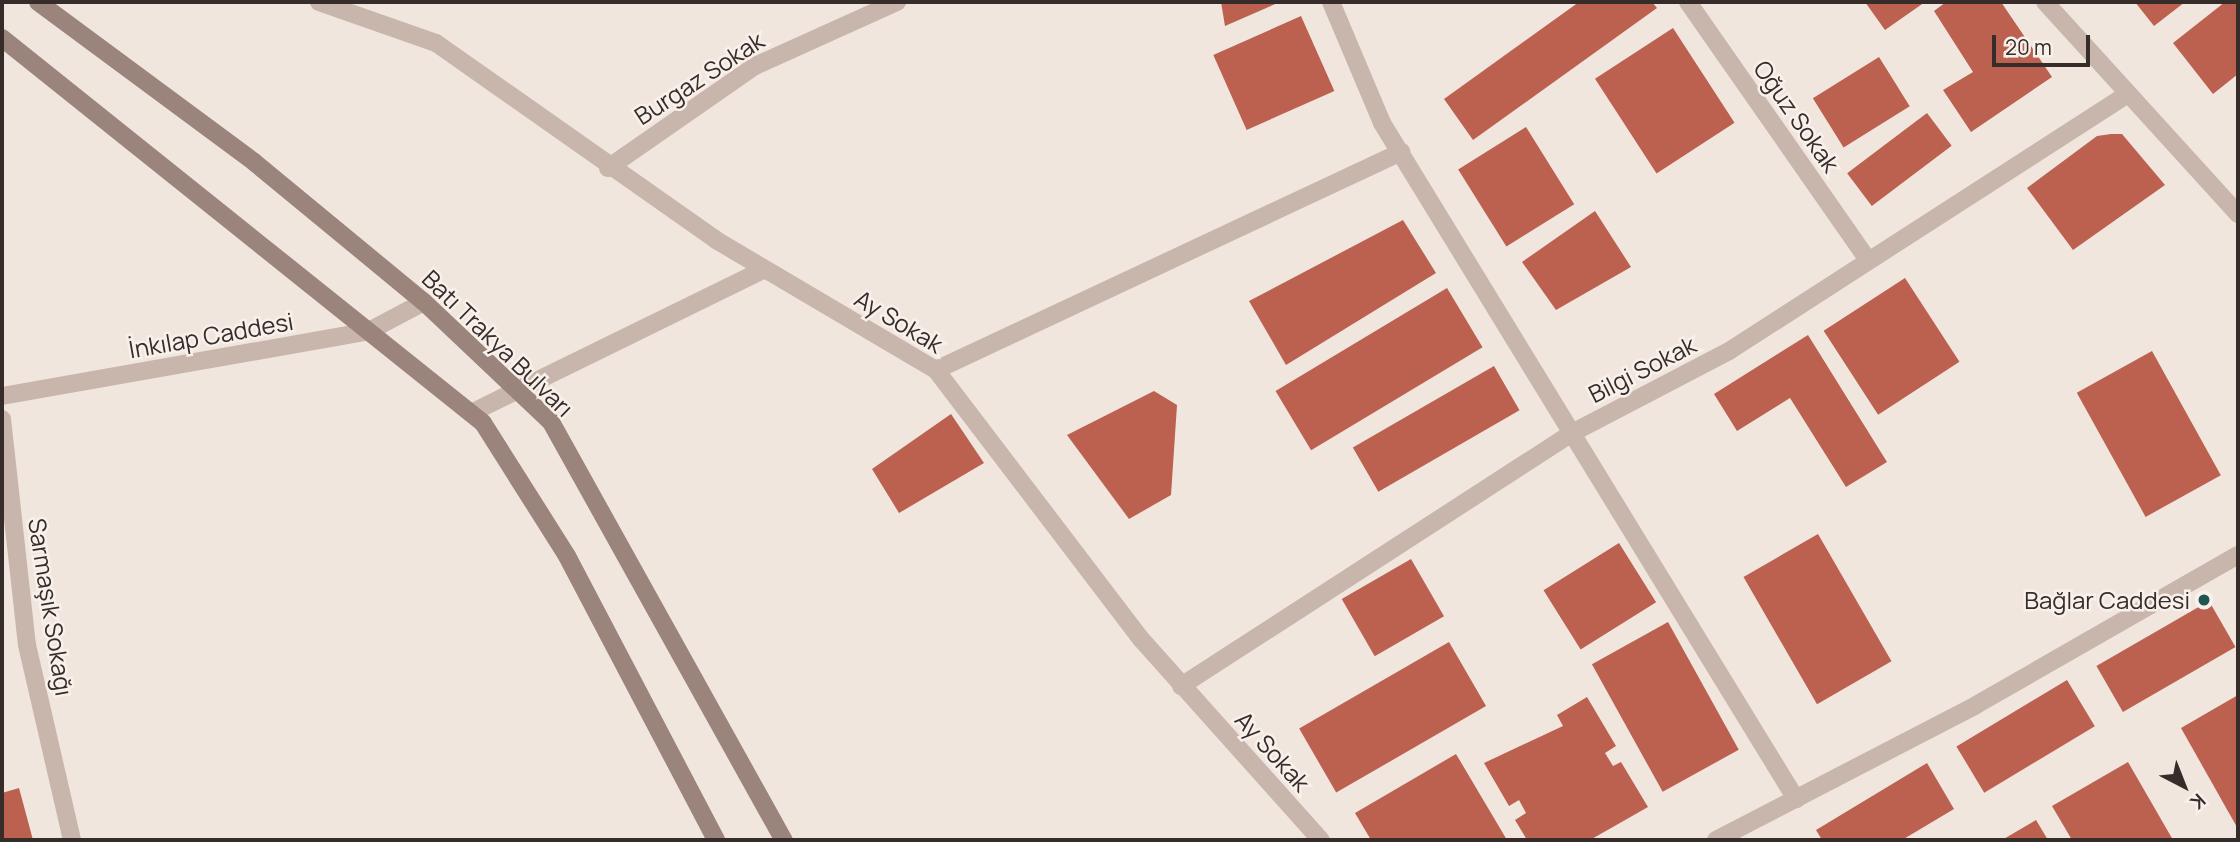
<!DOCTYPE html>
<meta charset="utf-8">
<style>
body{margin:0}
#map{position:relative;width:2240px;height:842px;overflow:hidden;background:#f0e6de;font-family:Manrope,sans-serif}
div>[style]{position:absolute}
[style*='--x']{left:calc(var(--x)*1px);top:calc(var(--y)*1px);width:calc(var(--w)*1px);rotate:calc(var(--a)*1deg)}
.building>*{inset:0;background:#bc6050;transform-origin:0 0}
.minor>*{height:18px;margin:-9px;padding:0 9px;transform-origin:9px;border-radius:9px;background:#c8b5ab}
.tertiary>*{height:18px;margin:-9px;padding:0 9px;transform-origin:9px;border-radius:9px;background:#c8b5ab}
.secondary>*{height:18px;margin:-9px;padding:0 9px;transform-origin:9px;border-radius:9px;background:#9b847c}
.dots>*{width:19px;height:19px;translate:-50% -50%;box-sizing:border-box;border:4px solid #f8f0ea;border-radius:50%}
span{translate:-50% -50%;white-space:nowrap;text-align:center;line-height:1.15;-webkit-text-stroke:5px #f8f0ea;paint-order:stroke}
.street-label{font-size:24px;color:#362c29}
.poi-label{font-size:24px;color:#362c29}
.right{translate:-100% -50%;text-align:right}
.frame{position:absolute;inset:0;border:4px solid #362c29;pointer-events:none}
.north{position:absolute;left:2149px;top:751px;width:70px;height:70px;-webkit-text-stroke:5px #f8f0ea;paint-order:stroke;rotate:138deg;font-size:19px;font-weight:700;line-height:28px;text-align:center;color:#362c29}
.north::after{content:'';display:block;margin:auto;width:24px;height:32px;background:#362c29;clip-path:polygon(50% 0,100% 100%,50% 72%,0 100%)}
.scale{position:absolute;left:1992px;top:35px;width:98px;height:32px;box-sizing:border-box;border:4px solid #362c29;border-top:0;padding-left:9px;font-size:21px;line-height:24px;white-space:nowrap;color:#362c29;-webkit-text-stroke:5px #f8f0ea;paint-order:stroke}
</style>
<div id="map">
<div class="building">
<i style="clip-path:polygon(1221px 2px,1280px 2px,1225px 26px)"></i>
<i style="clip-path:polygon(1579px 2px,1652px 2px,1657px 8px,1473px 140px,1444px 99px)"></i>
<i style="clip-path:polygon(1865px 2px,1925px 2px,1885px 30px)"></i>
<i style="clip-path:polygon(1946px 2px,2001px 2px,2052px 77px,1971px 132px,1943px 90px,1973px 72px,1934px 11px)"></i>
<i style="clip-path:polygon(2135px 2px,2185px 2px,2154px 26px)"></i>
<i style="clip-path:polygon(2225px 2px,2238px 2px,2238px 74px,2213px 94px,2173px 43px)"></i>
<i style="left:1301px;top:16px;width:82px;height:96px;rotate:66deg"></i>
<i style="left:1673px;top:28px;width:113px;height:93px;rotate:57deg"></i>
<i style="left:1879px;top:57px;width:58px;height:78px;rotate:58deg"></i>
<i style="left:1927px;top:113px;width:41px;height:100px;rotate:53deg"></i>
<i style="left:1526px;top:127px;width:91px;height:80px;rotate:58deg"></i>
<i style="clip-path:polygon(2111px 134px,2122px 134px,2165px 185px,2073px 250px,2027px 188px,2097px 136px)"></i>
<i style="clip-path:polygon(1595px 211px,1631px 267px,1556px 310px,1522px 262px)"></i>
<i style="clip-path:polygon(1403px 220px,1436px 273px,1286px 365px,1249px 301px)"></i>
<i style="left:1905px;top:278px;width:100px;height:97px;rotate:57deg"></i>
<i style="left:1447px;top:288px;width:69px;height:200px;rotate:59deg"></i>
<i style="clip-path:polygon(1808px 335px,1887px 462px,1846px 487px,1790px 398px,1737px 431px,1714px 394px)"></i>
<i style="left:2152px;top:351px;width:142px;height:86px;rotate:61deg"></i>
<i style="left:1494px;top:366px;width:51px;height:163px;rotate:60deg"></i>
<i style="clip-path:polygon(1154px 391px,1177px 405px,1171px 495px,1129px 519px,1067px 435px)"></i>
<i style="clip-path:polygon(951px 414px,984px 463px,899px 513px,872px 469px)"></i>
<i style="left:1818px;top:534px;width:147px;height:86px;rotate:60deg"></i>
<i style="left:1619px;top:543px;width:70px;height:89px;rotate:58deg"></i>
<i style="left:1411px;top:559px;width:66px;height:80px;rotate:60deg"></i>
<i style="left:2209px;top:601px;width:53px;height:130px;rotate:60deg"></i>
<i style="left:1668px;top:622px;width:146px;height:87px;rotate:61deg"></i>
<i style="left:1449px;top:642px;width:74px;height:173px;rotate:60deg"></i>
<i style="left:2067px;top:680px;width:54px;height:129px;rotate:59deg"></i>
<i style="clip-path:polygon(2238px 695px,2238px 829px,2181px 728px)"></i>
<i style="clip-path:polygon(1587px 697px,1616px 746px,1605px 753px,1613px 766px,1621px 762px,1648px 807px,1590px 840px,1527px 840px,1515px 820px,1526px 813px,1519px 800px,1509px 806px,1484px 763px,1563px 726px,1557px 715px)"></i>
<i style="clip-path:polygon(1456px 754px,1507px 840px,1371px 840px,1355px 813px)"></i>
<i style="clip-path:polygon(2128px 762px,2173px 840px,2072px 840px,2052px 806px)"></i>
<i style="clip-path:polygon(1927px 763px,1954px 809px,1902px 840px,1822px 840px,1816px 830px)"></i>
<i style="clip-path:polygon(19px 788px,33px 840px,2px 840px,2px 793px)"></i>
<i style="clip-path:polygon(2036px 820px,2048px 840px,2002px 840px)"></i>
</div>
<div class="minor">
<i style="--x:319;--y:2;--w:124;--a:19.3"></i>
<i style="--x:436;--y:43;--w:342;--a:35.1"></i>
<i style="--x:716;--y:240;--w:256;--a:30.6"></i>
<i style="--x:936;--y:370;--w:338;--a:52.7"></i>
<i style="--x:1141;--y:639;--w:270;--a:48.2"></i>
<i style="--x:1331;--y:2;--w:131;--a:67.1"></i>
<i style="--x:1382;--y:123;--w:793;--a:58.52"></i>
<i style="--x:1688;--y:2;--w:311;--a:55.1"></i>
<i style="--x:608;--y:168;--w:179;--a:-34.8"></i>
<i style="--x:755;--y:66;--w:156;--a:-24.3"></i>
<i style="--x:936;--y:370;--w:514;--a:-25.12"></i>
<i style="--x:471;--y:413;--w:327;--a:-26.1"></i>
<i style="--x:2;--y:419;--w:227;--a:83.7"></i>
<i style="--x:27;--y:645;--w:200;--a:77"></i>
<i style="--x:1181;--y:686;--w:468;--a:-32.9"></i>
<i style="--x:1574;--y:432;--w:175;--a:-27.6"></i>
<i style="--x:1729;--y:351;--w:471;--a:-32.8"></i>
</div>
<div class="tertiary">
<i style="--x:2045;--y:2;--w:287;--a:47.7"></i>
<i style="--x:2;--y:396;--w:373;--a:-10"></i>
<i style="--x:369;--y:331;--w:62;--a:-27.8"></i>
<i style="--x:1716;--y:840;--w:293;--a:-27.4"></i>
<i style="--x:1976;--y:705;--w:302;--a:-29.8"></i>
</div>
<div class="secondary">
<i style="--x:38;--y:2;--w:269;--a:36.5"></i>
<i style="--x:254;--y:162;--w:220;--a:39.5"></i>
<i style="--x:424;--y:302;--w:175;--a:43.4"></i>
<i style="--x:551;--y:422;--w:479;--a:60.9"></i>
<i style="--x:2;--y:38;--w:616;--a:38.67"></i>
<i style="--x:483;--y:423;--w:157;--a:57.7"></i>
<i style="--x:567;--y:556;--w:321;--a:62.3"></i>
</div>
<div class="dots">
<i style="left:2204px;top:600px;background:#225452"></i>
</div>
<div class="street-label">
<span style="left:699px;top:78px;rotate:-33deg">Burgaz Sokak</span>
<span style="left:1797px;top:116px;rotate:55deg">Oğuz Sokak</span>
<span style="left:899px;top:321px;rotate:31deg">Ay Sokak</span>
<span style="left:211px;top:335px;rotate:-10deg">İnkılap Caddesi</span>
<span style="left:498px;top:343px;rotate:44deg">Batı Trakya Bulvarı</span>
<span style="left:1642px;top:369px;rotate:-27deg">Bilgi Sokak</span>
<span style="left:51px;top:607px;rotate:81deg">Sarmaşık Sokağı</span>
<span style="left:1273px;top:751px;rotate:48deg">Ay Sokak</span>
</div>
<div class="poi-label">
<span class="right" style="left:2190px;top:600px">Bağlar Caddesi</span>
</div>
<div class="frame"></div>
<div class="north">K</div>
<div class="scale">20 m</div>
</div>
